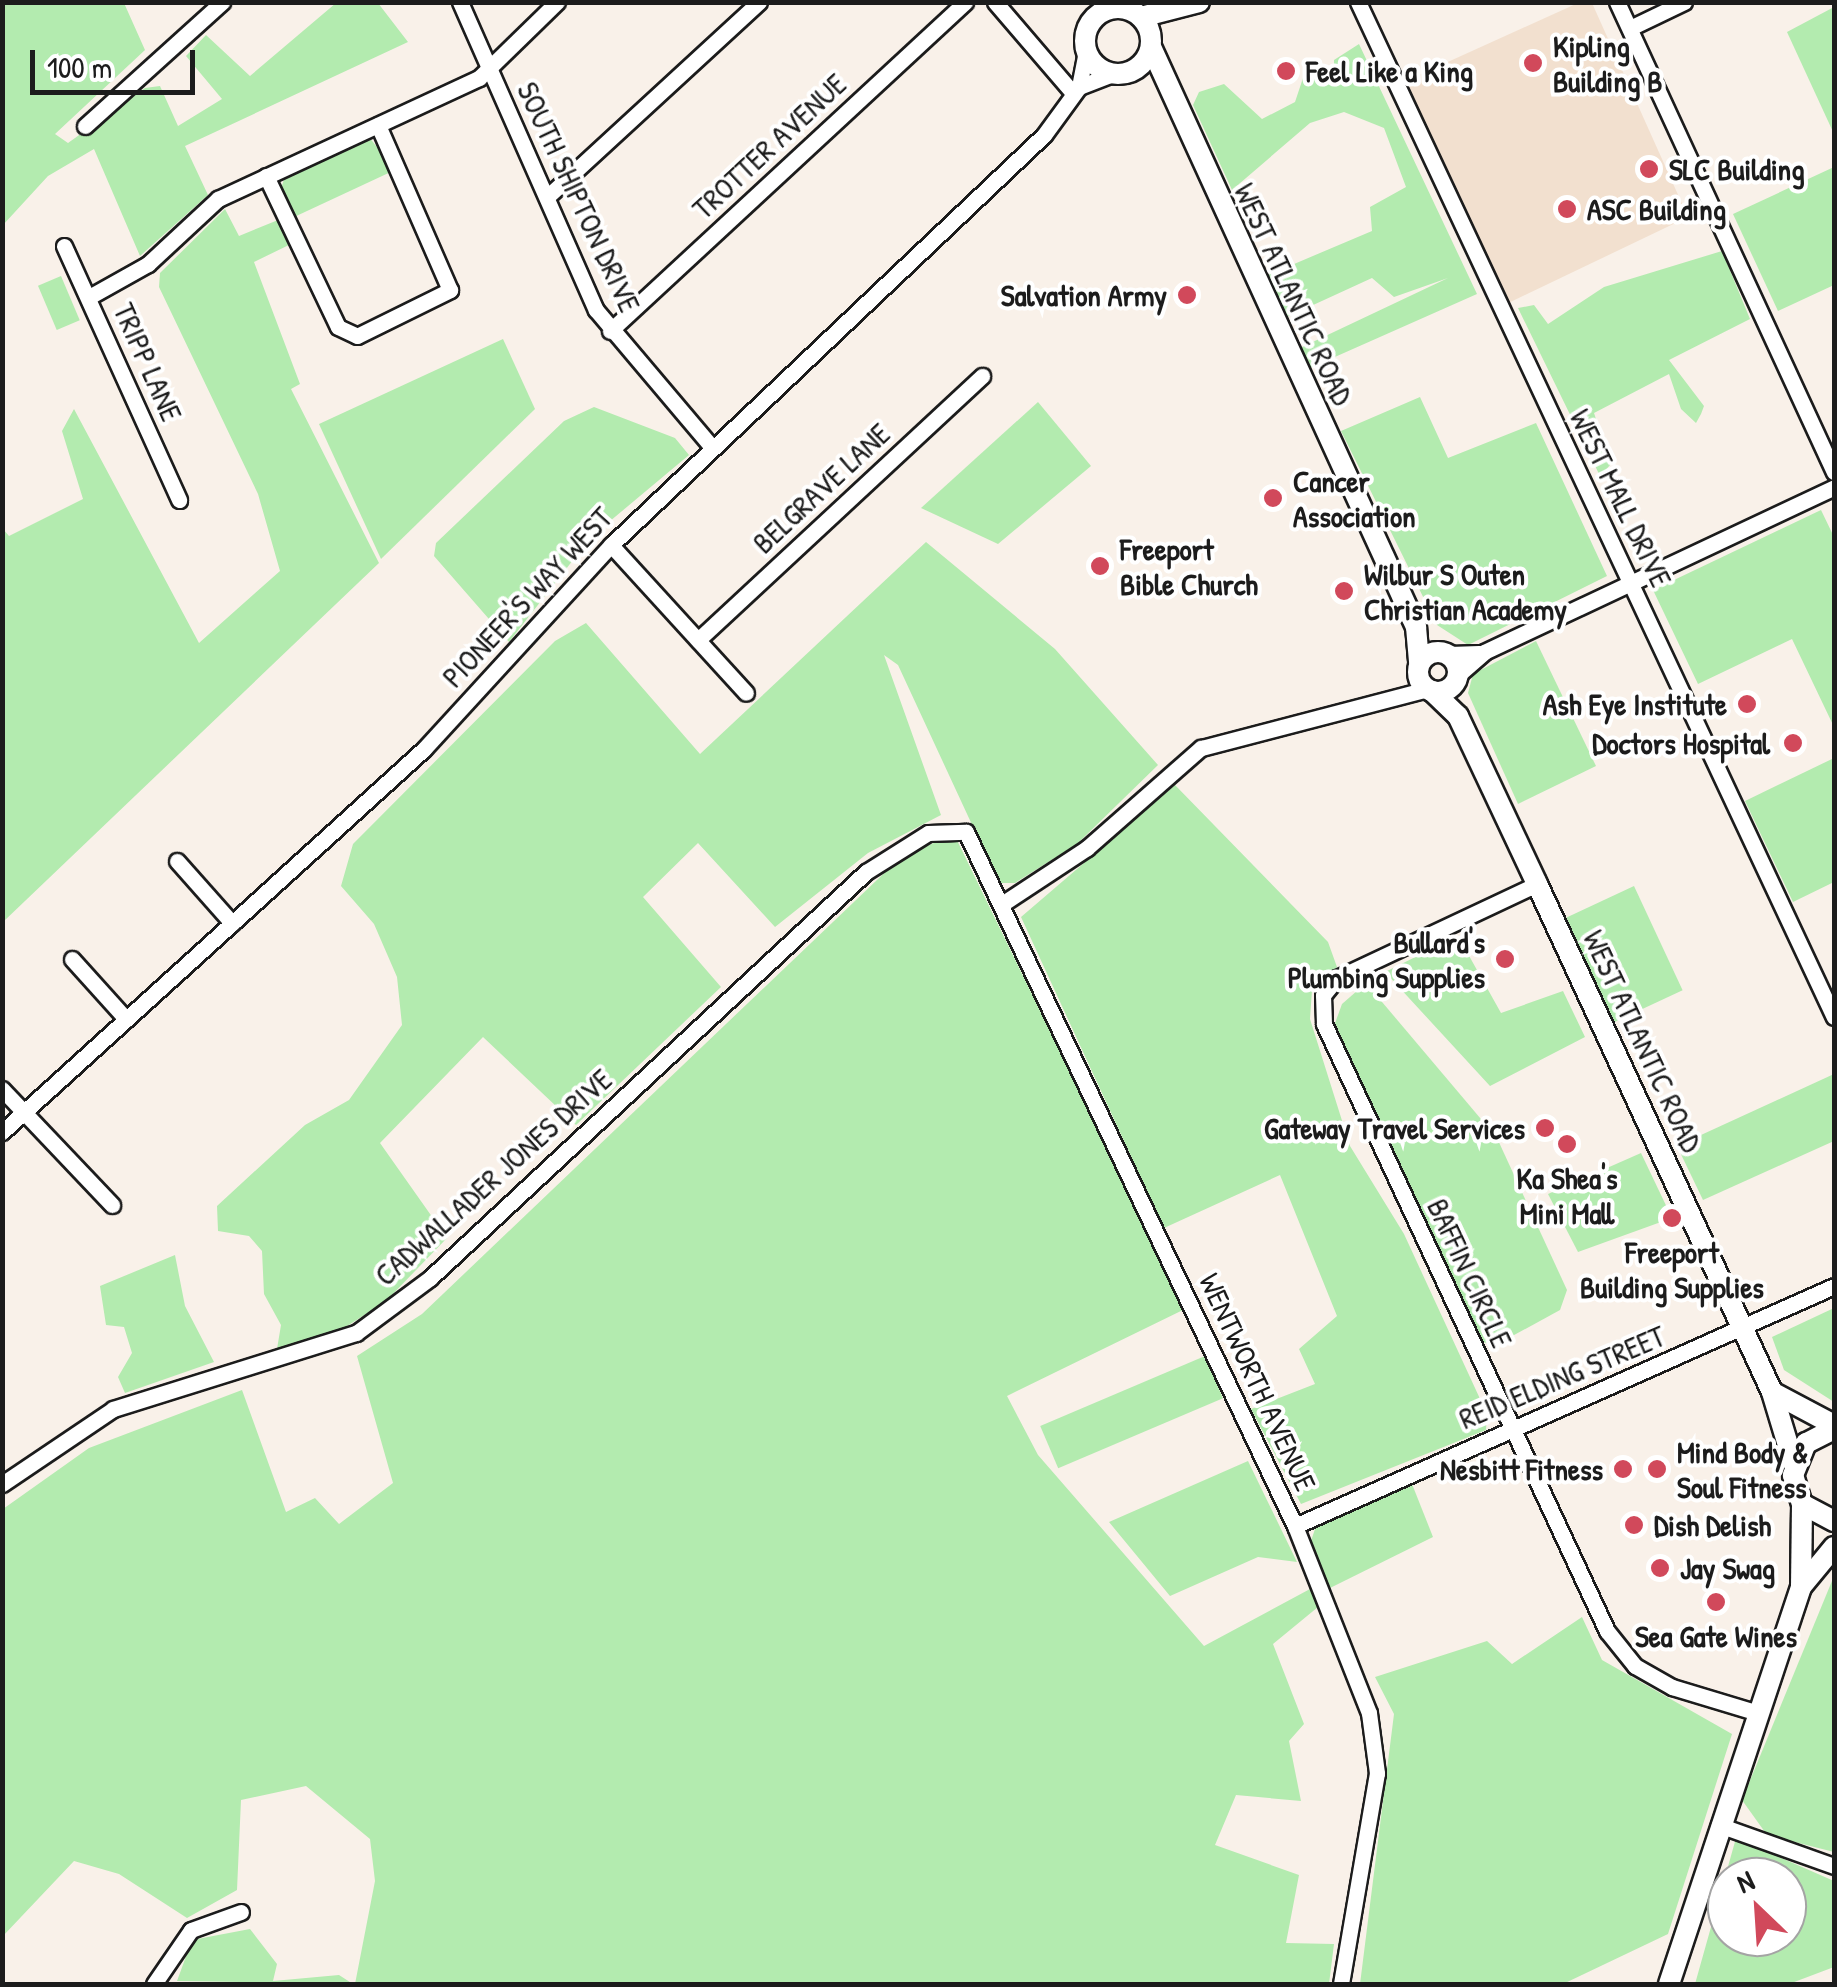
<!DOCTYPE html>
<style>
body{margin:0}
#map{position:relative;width:1837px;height:1987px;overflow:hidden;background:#f9f1e9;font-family:"Patrick Hand",sans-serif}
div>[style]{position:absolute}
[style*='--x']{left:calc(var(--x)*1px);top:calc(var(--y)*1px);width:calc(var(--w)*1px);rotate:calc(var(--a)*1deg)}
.built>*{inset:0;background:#f2e0cf}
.green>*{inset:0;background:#b3ebaf;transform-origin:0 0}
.roads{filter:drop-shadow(2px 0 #1c1c1c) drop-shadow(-2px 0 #1c1c1c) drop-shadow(0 2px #1c1c1c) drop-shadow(0 -2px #1c1c1c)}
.minor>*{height:15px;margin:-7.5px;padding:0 7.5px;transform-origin:7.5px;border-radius:7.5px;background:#fff}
.major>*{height:20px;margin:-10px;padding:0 10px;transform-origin:10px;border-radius:10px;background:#fff}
.major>.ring{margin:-10px;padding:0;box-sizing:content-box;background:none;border:20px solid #fff;border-radius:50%}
.dots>*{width:28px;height:28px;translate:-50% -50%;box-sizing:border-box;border:5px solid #fff;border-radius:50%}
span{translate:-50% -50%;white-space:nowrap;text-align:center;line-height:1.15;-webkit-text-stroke:8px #fff;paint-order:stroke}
.poi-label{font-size:30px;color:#1c1c1c;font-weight:700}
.left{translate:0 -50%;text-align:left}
.right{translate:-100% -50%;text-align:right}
.street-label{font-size:30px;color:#1c1c1c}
.frame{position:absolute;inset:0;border:5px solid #1c1c1c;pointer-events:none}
.north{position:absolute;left:1707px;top:1857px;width:100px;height:100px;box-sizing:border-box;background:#fff;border:2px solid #a4a4a4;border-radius:50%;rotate:335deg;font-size:28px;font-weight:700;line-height:40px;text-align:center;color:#1c1c1c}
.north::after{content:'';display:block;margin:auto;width:35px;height:45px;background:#d1495b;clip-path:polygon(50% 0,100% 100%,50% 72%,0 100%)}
.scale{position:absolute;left:30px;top:50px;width:165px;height:45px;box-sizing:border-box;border:5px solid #1c1c1c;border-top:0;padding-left:12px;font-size:30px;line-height:35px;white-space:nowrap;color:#1c1c1c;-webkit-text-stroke:8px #fff;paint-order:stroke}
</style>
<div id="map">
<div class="built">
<i style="clip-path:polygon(1578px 3px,1592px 3px,1688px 217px,1500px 307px,1397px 85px)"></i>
</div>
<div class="green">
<i style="clip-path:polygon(3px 3px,124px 3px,145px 50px,55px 134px,68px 143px,145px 88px,160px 86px,178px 126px,222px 99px,186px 56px,206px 35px,250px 76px,336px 3px,378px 3px,408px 42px,185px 146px,208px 195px,140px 256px,94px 149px,48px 176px,3px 225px)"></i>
<i style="clip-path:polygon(1834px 7px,1834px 134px,1787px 32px)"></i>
<i style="clip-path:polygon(1359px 44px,1477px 294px,1310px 368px,1300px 348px,1448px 278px,1394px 297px,1372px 278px,1287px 317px,1268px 275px,1372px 231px,1370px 207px,1406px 187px,1384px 128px,1344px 112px,1310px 123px,1232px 190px,1193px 105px,1199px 92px,1224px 84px,1262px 119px,1295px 102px,1306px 69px,1334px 73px,1334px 60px)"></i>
<i style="clip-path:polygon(369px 137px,395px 170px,292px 218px,280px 192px,285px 176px)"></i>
<i style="clip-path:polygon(1834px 167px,1834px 285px,1778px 311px,1733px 214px)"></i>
<i style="clip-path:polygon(225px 209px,239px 236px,283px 218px,293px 243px,254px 262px,300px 384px,291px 389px,379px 563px,3px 922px,3px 529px,9px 536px,83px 499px,62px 431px,74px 409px,199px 643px,280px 571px,258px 494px,159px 287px,160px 273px)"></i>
<i style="clip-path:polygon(1722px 251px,1750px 319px,1669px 360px,1704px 406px,1701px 414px,1696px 423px,1681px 409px,1669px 374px,1594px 413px,1611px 464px,1600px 476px,1518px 308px,1534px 305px,1548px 324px,1604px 287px)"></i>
<i style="left:61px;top:276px;width:48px;height:25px;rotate:67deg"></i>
<i style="clip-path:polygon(503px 339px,535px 409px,381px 559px,319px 424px)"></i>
<i style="clip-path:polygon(1420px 397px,1448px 458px,1536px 423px,1607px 576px,1468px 645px,1437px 625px,1341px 431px)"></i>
<i style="clip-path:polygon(1038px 402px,1091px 466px,998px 544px,921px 508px)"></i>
<i style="clip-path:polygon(594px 407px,675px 438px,689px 455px,591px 537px,509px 642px,434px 556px,436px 543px,564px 421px)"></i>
<i style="clip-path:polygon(1821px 510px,1834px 537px,1834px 727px,1792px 639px,1698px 684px,1653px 590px)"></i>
<i style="clip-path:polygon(926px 542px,1055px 649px,1158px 765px,1077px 844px,1015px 883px,999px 883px,898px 665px,884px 655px,941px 815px,868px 853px,775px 927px,698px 843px,643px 897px,721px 987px,576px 1125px,483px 1037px,380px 1143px,447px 1238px,386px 1301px,341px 1330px,277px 1349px,281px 1325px,264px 1294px,262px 1251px,249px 1236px,218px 1231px,217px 1206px,305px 1125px,349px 1100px,402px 1025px,397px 977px,374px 924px,341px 886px,353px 844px,555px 641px,586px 623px,700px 754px)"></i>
<i style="clip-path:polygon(1536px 641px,1596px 766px,1518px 804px,1468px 693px,1473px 674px)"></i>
<i style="clip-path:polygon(1834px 758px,1834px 882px,1793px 902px,1745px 801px)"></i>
<i style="clip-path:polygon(1175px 785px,1328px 942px,1337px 967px,1312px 990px,1310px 1019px,1350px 1146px,1404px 1234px,1487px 1414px,1486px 1430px,1301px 1504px,1251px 1409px,1315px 1384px,1299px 1349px,1337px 1316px,1280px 1175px,1164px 1228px,1021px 917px)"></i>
<i style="clip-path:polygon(954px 834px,1185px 1309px,1007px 1396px,1038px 1455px,1204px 1646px,1310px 1589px,1318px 1607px,1273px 1644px,1304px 1724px,1289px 1741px,1301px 1801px,1236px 1795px,1215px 1845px,1299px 1875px,1286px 1943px,1334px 1944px,1329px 1984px,355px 1984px,375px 1881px,370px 1839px,306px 1786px,241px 1800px,237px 1890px,187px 1918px,119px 1874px,74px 1861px,3px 1936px,3px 1509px,89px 1448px,242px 1390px,286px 1512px,315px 1498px,339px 1524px,393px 1483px,357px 1356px,422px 1314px,900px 858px)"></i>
<i style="left:1634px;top:886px;width:115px;height:75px;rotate:65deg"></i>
<i style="clip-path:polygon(1458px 936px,1501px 1013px,1563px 991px,1585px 1037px,1490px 1086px,1385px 972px)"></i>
<i style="clip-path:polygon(1366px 983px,1497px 1138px,1567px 1290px,1560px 1310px,1494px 1346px,1481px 1341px,1334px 1026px,1342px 1004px)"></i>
<i style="clip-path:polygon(1834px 1074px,1834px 1141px,1703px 1200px,1677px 1146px)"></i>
<i style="clip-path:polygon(1641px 1153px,1672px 1218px,1578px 1252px,1548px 1194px)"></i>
<i style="clip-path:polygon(175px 1255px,185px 1306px,214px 1362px,125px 1393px,118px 1377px,132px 1353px,124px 1327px,106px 1325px,100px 1286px)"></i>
<i style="clip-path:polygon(1834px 1308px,1834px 1402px,1784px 1370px,1772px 1337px)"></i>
<i style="left:1205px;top:1356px;width:46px;height:179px;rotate:67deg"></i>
<i style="clip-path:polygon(1248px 1461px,1297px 1562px,1258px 1557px,1170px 1596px,1109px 1522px)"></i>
<i style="clip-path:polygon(1412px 1484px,1433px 1537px,1330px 1588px,1309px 1547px,1316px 1526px)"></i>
<i style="clip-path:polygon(1834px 1576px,1834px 1852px,1767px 1835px,1742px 1800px)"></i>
<i style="clip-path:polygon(1582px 1617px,1602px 1660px,1732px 1734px,1668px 1934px,1563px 1984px,1360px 1984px,1394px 1714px,1375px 1677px,1487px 1641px,1512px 1664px)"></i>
<i style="clip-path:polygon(evenodd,1736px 1838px,1834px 1881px,1834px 1967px,1789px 1984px,1695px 1984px,1736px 1838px,1727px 1877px,1787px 1877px,1787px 1937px,1727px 1937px,1727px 1877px)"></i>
<i style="clip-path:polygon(250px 1929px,277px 1964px,273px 1981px,339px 1975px,353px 1984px,177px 1981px,192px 1940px)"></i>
</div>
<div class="roads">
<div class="minor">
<i style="--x:460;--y:2;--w:337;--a:66.2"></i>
<i style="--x:596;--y:310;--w:178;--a:49.8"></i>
<i style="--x:995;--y:2;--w:120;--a:49.4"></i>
<i style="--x:1358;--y:2;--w:1121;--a:64.88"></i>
<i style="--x:1617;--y:2;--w:518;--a:65.22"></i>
<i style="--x:1630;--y:28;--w:60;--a:-25.7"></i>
<i style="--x:1079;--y:87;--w:36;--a:-21"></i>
<i style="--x:85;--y:126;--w:185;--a:-42.1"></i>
<i style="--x:266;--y:176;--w:167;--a:64.5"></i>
<i style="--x:338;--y:327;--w:21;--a:25"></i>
<i style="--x:357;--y:336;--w:104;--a:-26.3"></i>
<i style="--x:450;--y:290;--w:180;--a:-113.6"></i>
<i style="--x:547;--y:197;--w:288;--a:-42.6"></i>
<i style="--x:64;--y:246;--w:279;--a:65.6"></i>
<i style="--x:89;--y:297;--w:68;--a:-29.2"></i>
<i style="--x:148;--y:264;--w:96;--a:-42.9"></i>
<i style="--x:218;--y:199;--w:288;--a:-24.9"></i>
<i style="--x:479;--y:78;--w:109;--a:-44.3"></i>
<i style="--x:610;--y:331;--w:484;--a:-42.8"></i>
<i style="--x:611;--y:545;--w:200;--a:47.6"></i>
<i style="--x:698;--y:640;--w:388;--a:-42.9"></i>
<i style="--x:1449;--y:654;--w:30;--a:-2"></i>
<i style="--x:1458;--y:675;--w:35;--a:-41"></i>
<i style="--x:1484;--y:652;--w:387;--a:-25.2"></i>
<i style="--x:177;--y:861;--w:83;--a:48.4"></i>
<i style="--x:1537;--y:884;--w:221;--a:154.8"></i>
<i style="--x:1337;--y:978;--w:22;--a:129"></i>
<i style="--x:1323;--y:995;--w:29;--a:88"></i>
<i style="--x:1324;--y:1024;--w:670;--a:65"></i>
<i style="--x:1607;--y:1631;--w:45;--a:51.3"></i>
<i style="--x:1635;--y:1666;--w:43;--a:29.6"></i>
<i style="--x:1672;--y:1687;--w:90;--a:16.8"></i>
<i style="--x:1005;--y:902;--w:98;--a:-33.4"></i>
<i style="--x:1087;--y:848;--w:152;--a:-41.3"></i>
<i style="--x:1201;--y:748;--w:235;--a:-14.6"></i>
<i style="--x:72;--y:959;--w:81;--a:48"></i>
<i style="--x:2;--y:1089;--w:160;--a:46.5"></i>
<i style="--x:2;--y:1132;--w:570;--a:-42.23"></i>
<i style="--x:424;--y:749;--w:277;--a:-47.5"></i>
<i style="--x:611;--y:545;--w:596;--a:-43.44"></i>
<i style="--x:1044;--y:135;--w:59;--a:-53.9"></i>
<i style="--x:1079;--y:87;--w:36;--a:-79"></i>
<i style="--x:2;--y:1484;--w:134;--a:-34"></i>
<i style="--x:113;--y:1409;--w:255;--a:-17.4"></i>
<i style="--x:356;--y:1333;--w:92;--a:-36.6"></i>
<i style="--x:430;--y:1278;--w:596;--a:-42.96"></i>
<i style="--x:866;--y:872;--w:73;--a:-32.2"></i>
<i style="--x:928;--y:833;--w:38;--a:-2"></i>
<i style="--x:966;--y:832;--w:768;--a:64.64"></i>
<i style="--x:1295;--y:1526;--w:201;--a:68.4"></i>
<i style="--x:1369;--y:1713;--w:61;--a:82.4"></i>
<i style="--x:1377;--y:1773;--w:214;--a:99.7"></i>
<i style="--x:1295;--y:1526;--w:590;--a:-24"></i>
<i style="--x:1719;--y:1825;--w:122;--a:19.6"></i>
<i style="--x:154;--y:1984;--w:65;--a:-55.6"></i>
<i style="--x:191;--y:1930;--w:53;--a:-19.8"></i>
</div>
<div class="major">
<i class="ring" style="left:1085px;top:8px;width:46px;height:46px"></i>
<i style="--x:1141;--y:17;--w:60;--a:-14.5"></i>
<i style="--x:1151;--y:47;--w:638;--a:65.44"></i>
<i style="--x:1416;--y:627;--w:37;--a:85"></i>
<i class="ring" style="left:1418px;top:652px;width:20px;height:20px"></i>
<i style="--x:1432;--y:691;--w:36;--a:44"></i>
<i style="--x:1458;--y:716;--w:186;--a:64.8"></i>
<i style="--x:1537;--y:884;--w:560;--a:65.17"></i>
<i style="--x:1772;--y:1392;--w:76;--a:73.2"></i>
<i style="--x:1772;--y:1392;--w:70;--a:28"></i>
<i style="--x:1834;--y:1429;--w:31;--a:153"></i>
<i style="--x:1806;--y:1443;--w:35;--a:112"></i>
<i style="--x:1793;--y:1475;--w:30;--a:73"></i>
<i style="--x:1802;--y:1504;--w:36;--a:28"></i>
<i style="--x:1801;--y:1587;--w:52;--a:-50.5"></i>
<i style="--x:1669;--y:1984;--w:418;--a:-71.6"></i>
<i style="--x:1801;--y:1587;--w:83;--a:-89.3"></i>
</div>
</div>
<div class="dots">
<i style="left:1533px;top:63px;background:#d1495b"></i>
<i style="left:1286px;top:71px;background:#d1495b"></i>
<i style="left:1649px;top:169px;background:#d1495b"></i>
<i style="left:1567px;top:209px;background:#d1495b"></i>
<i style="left:1187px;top:295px;background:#d1495b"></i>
<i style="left:1273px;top:498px;background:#d1495b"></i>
<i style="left:1100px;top:566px;background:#d1495b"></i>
<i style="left:1344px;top:591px;background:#d1495b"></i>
<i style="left:1747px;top:704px;background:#d1495b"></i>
<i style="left:1793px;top:743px;background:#d1495b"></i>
<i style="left:1505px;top:959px;background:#d1495b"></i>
<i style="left:1545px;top:1128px;background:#d1495b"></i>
<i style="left:1567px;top:1144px;background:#d1495b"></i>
<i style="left:1672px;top:1218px;background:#d1495b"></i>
<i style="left:1623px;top:1469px;background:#d1495b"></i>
<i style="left:1657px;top:1469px;background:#d1495b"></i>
<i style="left:1634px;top:1525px;background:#d1495b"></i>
<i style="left:1660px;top:1568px;background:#d1495b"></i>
<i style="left:1716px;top:1602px;background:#d1495b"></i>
</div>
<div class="poi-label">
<span class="left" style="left:1553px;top:63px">Kipling<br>Building B</span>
<span class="left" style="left:1306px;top:71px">Feel Like a King</span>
<span class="left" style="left:1669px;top:169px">SLC Building</span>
<span class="left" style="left:1587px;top:209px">ASC Building</span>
<span class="right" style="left:1167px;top:295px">Salvation Army</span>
<span class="left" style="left:1293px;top:498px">Cancer<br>Association</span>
<span class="left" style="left:1120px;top:566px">Freeport<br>Bible Church</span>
<span class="left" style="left:1364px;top:591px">Wilbur S Outen<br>Christian Academy</span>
<span class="right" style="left:1727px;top:704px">Ash Eye Institute</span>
<span class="right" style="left:1770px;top:743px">Doctors Hospital</span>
<span class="right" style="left:1485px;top:959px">Bullard's<br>Plumbing Supplies</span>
<span class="right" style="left:1525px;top:1128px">Gateway Travel Services</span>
<span style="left:1567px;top:1195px">Ka Shea's<br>Mini Mall</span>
<span style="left:1672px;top:1269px">Freeport<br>Building Supplies</span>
<span class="left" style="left:1677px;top:1469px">Mind Body &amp;<br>Soul Fitness</span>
<span class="right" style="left:1603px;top:1469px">Nesbitt Fitness</span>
<span class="left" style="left:1654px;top:1525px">Dish Delish</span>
<span class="left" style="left:1680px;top:1568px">Jay Swag</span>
<span style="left:1716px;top:1636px">Sea Gate Wines</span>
</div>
<div class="street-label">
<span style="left:769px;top:146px;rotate:-43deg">TROTTER AVENUE</span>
<span style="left:579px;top:197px;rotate:65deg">SOUTH SHIPTON DRIVE</span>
<span style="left:1294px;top:294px;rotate:65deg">WEST ATLANTIC ROAD</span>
<span style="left:148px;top:362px;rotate:66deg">TRIPP LANE</span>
<span style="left:821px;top:488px;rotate:-43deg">BELGRAVE LANE</span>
<span style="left:1621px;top:498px;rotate:64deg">WEST MALL DRIVE</span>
<span style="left:527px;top:597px;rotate:-47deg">PIONEER'S WAY WEST</span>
<span style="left:1643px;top:1041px;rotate:65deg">WEST ATLANTIC ROAD</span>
<span style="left:493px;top:1177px;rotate:-42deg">CADWALLADER JONES DRIVE</span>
<span style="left:1470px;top:1273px;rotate:65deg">BAFFIN CIRCLE</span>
<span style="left:1562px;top:1377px;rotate:-23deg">REID ELDING STREET</span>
<span style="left:1258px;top:1382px;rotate:65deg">WENTWORTH AVENUE</span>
</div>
<div class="frame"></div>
<div class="north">N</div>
<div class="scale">100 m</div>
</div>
